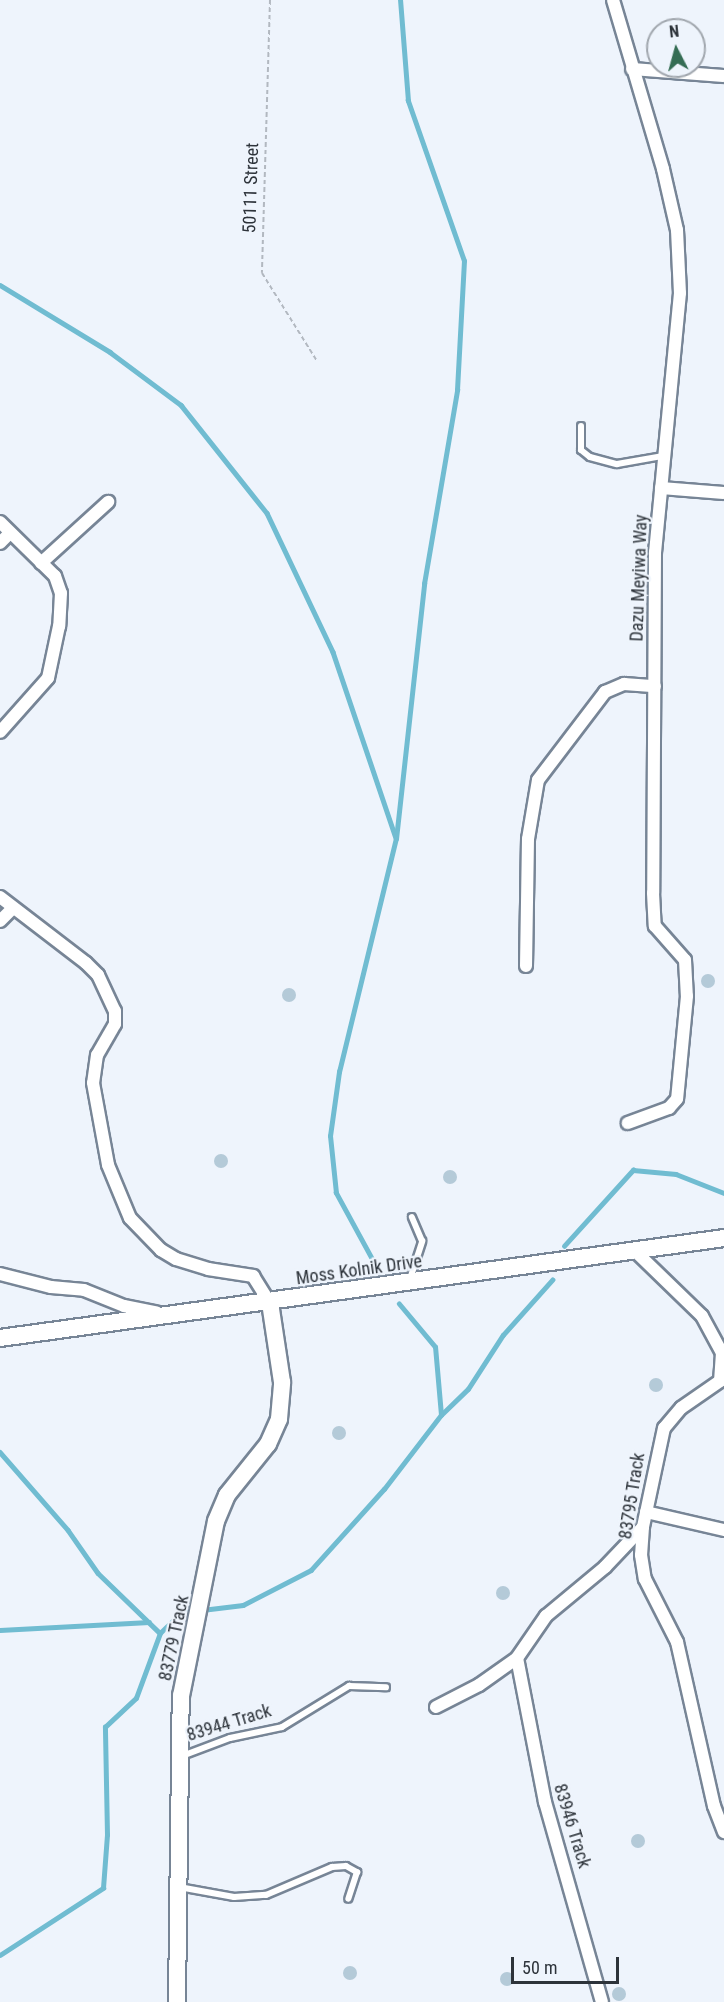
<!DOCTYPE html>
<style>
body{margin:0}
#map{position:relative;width:724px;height:2002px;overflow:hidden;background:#eef4fc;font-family:"Roboto Condensed",sans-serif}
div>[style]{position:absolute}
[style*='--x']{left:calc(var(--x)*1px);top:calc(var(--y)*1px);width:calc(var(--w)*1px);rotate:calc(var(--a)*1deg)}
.stream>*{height:4.5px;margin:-2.25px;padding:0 2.25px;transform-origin:2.25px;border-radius:2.25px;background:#70bcd1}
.building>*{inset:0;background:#b4cad8}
.round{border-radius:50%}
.path>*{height:2px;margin-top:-1px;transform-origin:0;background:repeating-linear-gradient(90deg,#b2b8c0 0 4.5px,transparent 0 7.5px)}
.roads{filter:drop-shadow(2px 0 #778596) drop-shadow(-2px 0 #778596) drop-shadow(0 2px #778596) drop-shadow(0 -2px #778596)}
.lane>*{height:6px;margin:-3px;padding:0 3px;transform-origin:3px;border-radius:3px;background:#fff}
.street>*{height:12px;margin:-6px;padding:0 6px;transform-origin:6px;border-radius:6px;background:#fff}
.secondary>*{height:16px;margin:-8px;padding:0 8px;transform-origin:8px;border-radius:8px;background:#fff}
span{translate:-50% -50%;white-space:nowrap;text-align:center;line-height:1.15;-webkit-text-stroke:4.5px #eef4fc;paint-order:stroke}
.street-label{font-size:18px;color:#2d333a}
.north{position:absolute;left:646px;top:18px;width:60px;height:60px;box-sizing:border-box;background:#eef4fc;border:2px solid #a1a7ae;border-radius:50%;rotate:354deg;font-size:16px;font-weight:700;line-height:24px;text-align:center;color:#2d333a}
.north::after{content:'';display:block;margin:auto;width:21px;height:27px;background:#356d54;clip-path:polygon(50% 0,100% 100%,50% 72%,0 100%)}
.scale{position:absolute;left:511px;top:1957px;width:108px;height:27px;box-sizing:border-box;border:3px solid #2d333a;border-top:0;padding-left:8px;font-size:18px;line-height:21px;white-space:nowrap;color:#2d333a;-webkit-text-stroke:4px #eef4fc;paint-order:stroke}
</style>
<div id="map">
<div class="stream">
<i style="--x:0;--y:285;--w:129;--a:31.3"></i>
<i style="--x:110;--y:352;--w:89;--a:36.7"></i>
<i style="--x:181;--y:405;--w:138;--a:51.5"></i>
<i style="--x:267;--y:513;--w:154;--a:64.6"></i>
<i style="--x:333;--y:652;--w:196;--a:71.3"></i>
<i style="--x:564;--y:1246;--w:103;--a:-47.8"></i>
<i style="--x:633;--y:1170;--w:43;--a:5.3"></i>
<i style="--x:676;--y:1174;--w:52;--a:21.6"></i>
<i style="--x:379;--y:1272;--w:90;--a:-118.6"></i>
<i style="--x:336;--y:1193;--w:57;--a:-96"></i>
<i style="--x:330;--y:1136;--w:65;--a:-82"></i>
<i style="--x:339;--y:1072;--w:240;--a:-76.3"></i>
<i style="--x:396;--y:839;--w:257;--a:-83.7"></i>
<i style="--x:424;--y:584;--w:197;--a:-80.3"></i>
<i style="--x:457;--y:390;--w:129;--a:-86.9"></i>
<i style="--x:464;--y:261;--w:170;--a:-109.3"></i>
<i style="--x:408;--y:101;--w:101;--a:-94.5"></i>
<i style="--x:441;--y:1415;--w:37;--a:-44"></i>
<i style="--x:468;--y:1389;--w:64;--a:-57.1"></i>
<i style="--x:503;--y:1335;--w:74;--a:-48.3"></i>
<i style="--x:0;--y:1452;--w:103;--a:48.9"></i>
<i style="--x:68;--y:1530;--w:52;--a:55.1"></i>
<i style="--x:98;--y:1573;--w:86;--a:44.1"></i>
<i style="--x:202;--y:1610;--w:41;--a:-7"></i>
<i style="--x:243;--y:1605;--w:76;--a:-27.2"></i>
<i style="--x:311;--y:1570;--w:109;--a:-48"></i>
<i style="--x:384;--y:1489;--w:93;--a:-52.4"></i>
<i style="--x:441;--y:1415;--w:68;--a:-95"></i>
<i style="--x:435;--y:1347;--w:56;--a:-129.9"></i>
<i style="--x:0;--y:1630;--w:149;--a:-3.1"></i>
<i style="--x:0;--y:1955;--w:123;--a:-33"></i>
<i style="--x:103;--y:1888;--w:53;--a:-85.7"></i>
<i style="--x:107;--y:1835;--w:108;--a:-91.1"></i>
<i style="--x:105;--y:1727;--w:42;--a:-43.1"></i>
<i style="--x:136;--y:1698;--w:69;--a:-69.7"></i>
<i style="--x:160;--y:1633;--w:35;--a:-44"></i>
<i style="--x:185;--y:1609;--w:9;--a:0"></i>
</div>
<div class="building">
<i class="round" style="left:701px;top:974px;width:14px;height:14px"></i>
<i class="round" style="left:282px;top:988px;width:14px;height:14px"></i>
<i class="round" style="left:214px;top:1154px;width:14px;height:14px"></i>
<i class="round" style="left:443px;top:1170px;width:14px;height:14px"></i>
<i class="round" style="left:649px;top:1378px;width:14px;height:14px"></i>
<i class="round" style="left:332px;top:1426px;width:14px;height:14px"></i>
<i class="round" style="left:496px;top:1586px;width:14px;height:14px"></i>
<i class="round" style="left:631px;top:1834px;width:14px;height:14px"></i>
<i class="round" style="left:343px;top:1966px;width:14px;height:14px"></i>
<i class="round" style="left:500px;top:1972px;width:14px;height:14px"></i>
<i class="round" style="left:612px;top:1987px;width:14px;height:14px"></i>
</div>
<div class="path">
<i style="--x:270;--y:0;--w:273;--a:91.7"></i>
<i style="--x:262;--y:273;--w:104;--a:58"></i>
</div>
<div class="roads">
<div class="lane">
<i style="--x:581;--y:426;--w:24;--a:90"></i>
<i style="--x:581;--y:450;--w:11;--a:38"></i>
<i style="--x:590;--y:457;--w:28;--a:15"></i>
<i style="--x:617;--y:464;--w:47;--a:-9.9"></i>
<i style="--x:410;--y:1279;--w:40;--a:-72"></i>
<i style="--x:422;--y:1241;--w:26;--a:-113"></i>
<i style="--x:182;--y:1756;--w:51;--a:-20.6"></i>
<i style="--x:230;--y:1738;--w:53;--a:-11.9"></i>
<i style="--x:282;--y:1727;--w:79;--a:-31.5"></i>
<i style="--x:349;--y:1686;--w:37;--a:2"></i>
<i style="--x:179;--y:1887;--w:56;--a:10.3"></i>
<i style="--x:234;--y:1897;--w:32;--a:-4"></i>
<i style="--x:266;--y:1895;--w:72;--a:-23"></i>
<i style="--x:332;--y:1867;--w:14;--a:-4"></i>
<i style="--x:346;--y:1866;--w:13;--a:29"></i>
<i style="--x:357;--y:1872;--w:28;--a:108"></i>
</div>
<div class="street">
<i style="--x:613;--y:0;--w:176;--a:73.5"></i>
<i style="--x:663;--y:169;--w:63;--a:77.1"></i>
<i style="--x:677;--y:230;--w:63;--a:87.3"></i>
<i style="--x:680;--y:293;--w:260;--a:95.5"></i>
<i style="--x:655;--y:552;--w:341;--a:90.3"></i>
<i style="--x:653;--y:893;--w:33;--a:87"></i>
<i style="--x:655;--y:926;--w:45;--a:48.6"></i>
<i style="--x:685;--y:960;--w:36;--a:87"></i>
<i style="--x:687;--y:996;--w:103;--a:95.5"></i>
<i style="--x:677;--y:1099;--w:12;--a:132"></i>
<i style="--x:669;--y:1108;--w:44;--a:159.9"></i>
<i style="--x:632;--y:69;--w:92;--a:4.4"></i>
<i style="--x:661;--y:488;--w:63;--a:4.5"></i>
<i style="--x:0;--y:522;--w:77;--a:44.5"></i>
<i style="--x:55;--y:576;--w:18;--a:71"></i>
<i style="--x:61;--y:593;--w:33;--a:93"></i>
<i style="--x:59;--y:626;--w:53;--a:101.9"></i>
<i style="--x:48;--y:678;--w:72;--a:131.6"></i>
<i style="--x:0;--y:543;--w:14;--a:-45"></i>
<i style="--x:41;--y:563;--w:91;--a:-42.3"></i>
<i style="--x:0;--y:897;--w:108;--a:37.5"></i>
<i style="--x:86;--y:963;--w:17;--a:45"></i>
<i style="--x:98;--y:975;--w:40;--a:65"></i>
<i style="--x:115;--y:1011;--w:13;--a:90"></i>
<i style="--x:115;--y:1024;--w:36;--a:120"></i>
<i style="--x:97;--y:1055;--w:28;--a:98"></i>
<i style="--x:93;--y:1083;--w:83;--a:79.6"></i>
<i style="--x:108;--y:1165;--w:57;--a:67.5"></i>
<i style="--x:130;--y:1218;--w:45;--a:45.9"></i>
<i style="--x:161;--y:1250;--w:17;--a:31"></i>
<i style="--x:176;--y:1259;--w:34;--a:17"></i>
<i style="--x:208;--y:1269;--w:46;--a:8.8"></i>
<i style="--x:253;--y:1276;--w:32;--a:58"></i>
<i style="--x:0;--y:921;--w:18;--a:-45"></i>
<i style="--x:526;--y:966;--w:127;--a:-89.1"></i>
<i style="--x:528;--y:839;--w:60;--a:-80.4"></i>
<i style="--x:538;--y:780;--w:111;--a:-52.7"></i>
<i style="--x:605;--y:692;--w:21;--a:-23"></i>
<i style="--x:624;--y:684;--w:31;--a:4"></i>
<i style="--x:635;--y:1251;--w:93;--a:44.1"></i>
<i style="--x:702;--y:1316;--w:42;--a:61.6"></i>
<i style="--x:722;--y:1353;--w:28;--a:94"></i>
<i style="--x:720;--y:1381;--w:47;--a:145.3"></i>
<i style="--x:681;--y:1408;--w:26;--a:130"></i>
<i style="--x:664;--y:1428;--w:101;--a:102"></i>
<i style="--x:643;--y:1527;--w:28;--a:94"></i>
<i style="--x:641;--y:1555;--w:24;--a:81"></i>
<i style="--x:645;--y:1579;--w:71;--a:63.1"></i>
<i style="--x:677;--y:1642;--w:168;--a:77.3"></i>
<i style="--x:714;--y:1806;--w:28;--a:69"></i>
<i style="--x:0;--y:1274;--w:53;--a:14.3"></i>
<i style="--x:51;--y:1287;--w:33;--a:5"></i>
<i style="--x:84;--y:1290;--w:43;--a:21.8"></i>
<i style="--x:124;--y:1306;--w:33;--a:11"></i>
<i style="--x:646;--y:1512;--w:80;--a:13"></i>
<i style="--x:517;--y:1658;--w:147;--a:79"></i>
<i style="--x:545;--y:1802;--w:208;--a:74.1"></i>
<i style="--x:436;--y:1707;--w:48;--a:-27.1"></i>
<i style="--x:479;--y:1685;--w:47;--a:-35.4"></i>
<i style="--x:517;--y:1658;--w:51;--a:-55.4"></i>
<i style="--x:546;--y:1616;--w:77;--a:-39.7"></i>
<i style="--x:605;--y:1567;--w:55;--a:-46.5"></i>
</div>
<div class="secondary">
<i style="--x:0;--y:1338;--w:731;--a:-7.86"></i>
<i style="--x:177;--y:2002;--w:306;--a:-89.3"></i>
<i style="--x:181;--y:1696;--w:178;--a:-78.7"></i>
<i style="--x:216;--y:1521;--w:28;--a:-67"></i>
<i style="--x:227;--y:1495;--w:65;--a:-51.2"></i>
<i style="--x:268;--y:1444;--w:27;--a:-66"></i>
<i style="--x:279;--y:1419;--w:37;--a:-85"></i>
<i style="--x:282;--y:1382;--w:80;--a:-98.6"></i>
</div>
</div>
<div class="street-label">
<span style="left:251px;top:188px;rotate:-88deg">50111 Street</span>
<span style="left:639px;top:578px;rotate:-88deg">Dazu Meyiwa Way</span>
<span style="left:359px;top:1270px;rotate:-8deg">Moss Kolnik Drive</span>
<span style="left:632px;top:1496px;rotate:-81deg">83795 Track</span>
<span style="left:174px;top:1638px;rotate:-78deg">83779 Track</span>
<span style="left:229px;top:1723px;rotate:-17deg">83944 Track</span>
<span style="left:572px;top:1826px;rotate:73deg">83946 Track</span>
</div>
<div class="north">N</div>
<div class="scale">50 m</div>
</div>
